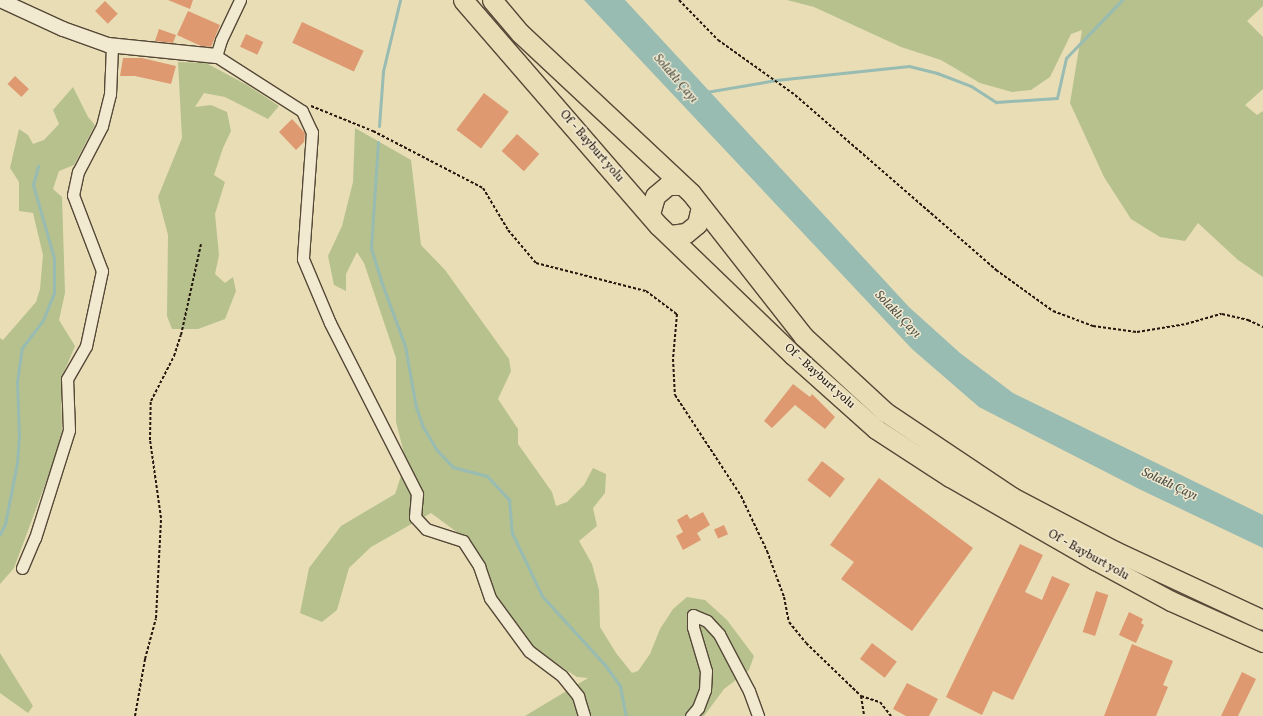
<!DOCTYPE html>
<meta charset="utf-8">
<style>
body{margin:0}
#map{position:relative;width:1263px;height:716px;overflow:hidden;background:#e9ddb6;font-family:Vollkorn,serif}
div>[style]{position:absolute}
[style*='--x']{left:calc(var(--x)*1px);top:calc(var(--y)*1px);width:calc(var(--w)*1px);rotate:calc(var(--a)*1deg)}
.green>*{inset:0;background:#b6c18e}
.water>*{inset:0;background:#98bbb2}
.stream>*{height:3px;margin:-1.5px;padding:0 1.5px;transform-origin:1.5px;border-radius:1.5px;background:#98bbb2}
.building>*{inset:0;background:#de9971;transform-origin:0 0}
.path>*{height:2px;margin-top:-1px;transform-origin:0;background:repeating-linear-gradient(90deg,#24170d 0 3px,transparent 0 5px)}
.roads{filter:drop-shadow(1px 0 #554837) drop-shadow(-1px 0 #554837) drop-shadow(0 1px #554837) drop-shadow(0 -1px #554837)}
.minor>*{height:11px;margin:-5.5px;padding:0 5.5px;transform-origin:5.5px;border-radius:5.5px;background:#f1e9d0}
.tertiary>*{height:14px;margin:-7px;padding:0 7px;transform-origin:7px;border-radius:7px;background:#f1e9d0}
.trunk>*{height:19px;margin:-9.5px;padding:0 9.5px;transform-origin:9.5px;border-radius:9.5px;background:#e9ddb6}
span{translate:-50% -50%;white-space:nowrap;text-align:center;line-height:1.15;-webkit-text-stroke:3px #f1e9d0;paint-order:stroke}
.street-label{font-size:12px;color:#24170d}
.water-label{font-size:13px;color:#4d5047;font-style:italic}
</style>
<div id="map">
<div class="green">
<i style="clip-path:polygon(787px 0,1263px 0,1263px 6px,1247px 21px,1263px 37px,1263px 89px,1245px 105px,1257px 115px,1263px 111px,1263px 277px,1238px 260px,1198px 223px,1185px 241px,1160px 237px,1131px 219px,1104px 177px,1070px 103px,1082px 30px,1071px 34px,1050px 77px,1031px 90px,1012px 92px,980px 83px,941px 60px,901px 47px,814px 7px)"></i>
<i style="clip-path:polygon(178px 62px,206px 63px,247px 85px,279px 106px,268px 119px,225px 97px,204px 93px,195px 107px,211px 105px,227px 112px,231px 131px,223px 148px,214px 175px,225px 182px,215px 214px,219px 255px,215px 274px,225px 283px,233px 277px,236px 291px,225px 319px,198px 329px,172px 329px,167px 316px,168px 235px,158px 197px,182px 138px)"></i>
<i style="clip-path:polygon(73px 87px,88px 117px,95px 125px,74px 165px,59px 171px,53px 189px,62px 197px,65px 293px,59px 320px,75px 346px,61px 379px,62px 439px,14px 568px,0 584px,0 338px,3px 340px,36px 302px,40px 289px,43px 255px,33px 213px,19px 211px,19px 182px,10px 168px,19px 129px,28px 135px,33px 144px,44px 140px,59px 124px,53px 110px)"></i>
<i style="clip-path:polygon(355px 128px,411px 160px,421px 245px,445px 270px,509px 359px,511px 371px,498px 399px,518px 429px,518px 444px,552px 492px,556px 506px,567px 502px,584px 485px,593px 468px,606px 474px,605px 493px,593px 508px,597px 526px,579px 541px,592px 564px,599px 590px,600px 627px,616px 653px,632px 673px,638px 671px,650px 654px,660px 629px,673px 609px,687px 597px,705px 600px,727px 620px,754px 656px,749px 670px,724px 689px,704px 716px,525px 716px,588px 678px,577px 677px,534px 649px,492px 591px,481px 556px,469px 541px,431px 513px,371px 547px,349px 568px,337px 610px,322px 622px,300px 613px,309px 568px,341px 526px,395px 494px,406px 461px,396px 422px,396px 358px,364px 263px,357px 252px,346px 274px,346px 291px,334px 285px,328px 256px,342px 226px,353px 182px)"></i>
<i style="clip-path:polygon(0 653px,33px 706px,28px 713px,0 693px)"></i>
</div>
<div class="water">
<i style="clip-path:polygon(584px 0,625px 0,909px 307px,960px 353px,1013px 393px,1263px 515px,1263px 548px,1139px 489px,979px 407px,912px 349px)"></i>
</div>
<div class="stream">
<i style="--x:706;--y:92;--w:71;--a:-9.7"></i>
<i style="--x:776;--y:80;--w:134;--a:-6"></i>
<i style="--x:909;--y:66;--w:29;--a:14"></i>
<i style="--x:937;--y:73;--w:36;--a:21"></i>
<i style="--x:971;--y:86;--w:30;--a:33"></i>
<i style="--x:996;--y:102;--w:61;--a:-3.8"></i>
<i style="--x:1057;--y:98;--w:41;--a:-77.3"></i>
<i style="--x:1066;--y:58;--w:81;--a:-46"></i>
<i style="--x:379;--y:126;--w:55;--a:-85.8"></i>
<i style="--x:383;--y:71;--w:73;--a:-76.5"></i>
<i style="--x:378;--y:142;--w:106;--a:93.8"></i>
<i style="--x:371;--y:248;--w:34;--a:73"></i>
<i style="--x:381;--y:281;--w:69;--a:69.7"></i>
<i style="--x:405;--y:346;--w:62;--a:79.8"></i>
<i style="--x:416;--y:407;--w:21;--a:71"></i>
<i style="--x:423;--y:427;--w:26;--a:59"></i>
<i style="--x:436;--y:449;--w:25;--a:47"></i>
<i style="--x:453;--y:467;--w:35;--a:15"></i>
<i style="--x:487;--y:476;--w:33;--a:47"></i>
<i style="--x:509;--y:500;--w:33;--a:85"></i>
<i style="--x:512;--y:533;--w:70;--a:64.5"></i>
<i style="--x:542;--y:596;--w:93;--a:47.6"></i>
<i style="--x:605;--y:665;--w:26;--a:54"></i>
<i style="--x:620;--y:686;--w:31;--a:79"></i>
<i style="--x:0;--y:534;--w:11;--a:-63"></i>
<i style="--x:5;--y:524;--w:62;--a:-78.9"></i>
<i style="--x:17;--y:463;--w:27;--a:-86"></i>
<i style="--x:19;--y:436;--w:54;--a:-92.1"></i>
<i style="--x:17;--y:382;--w:34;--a:-82"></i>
<i style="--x:22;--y:348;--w:35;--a:-53"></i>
<i style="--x:43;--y:320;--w:29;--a:-68"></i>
<i style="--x:54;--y:293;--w:35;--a:-90"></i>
<i style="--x:54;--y:258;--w:76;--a:-106"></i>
<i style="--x:33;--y:185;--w:20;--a:-75"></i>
</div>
<div class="building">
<i style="clip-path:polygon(168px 0,193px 0,190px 9px)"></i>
<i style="left:105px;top:1px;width:18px;height:14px;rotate:45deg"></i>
<i style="clip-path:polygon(188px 11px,220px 25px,211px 47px,201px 46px,177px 35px)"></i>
<i style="left:302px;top:22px;width:68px;height:23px;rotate:25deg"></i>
<i style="clip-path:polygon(159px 29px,176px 35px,173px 43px,155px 41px)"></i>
<i style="left:246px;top:34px;width:19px;height:14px;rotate:25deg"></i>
<i style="clip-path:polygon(123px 58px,142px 58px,176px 66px,171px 84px,135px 76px,120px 76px)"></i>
<i style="left:15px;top:76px;width:19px;height:11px;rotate:43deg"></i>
<i style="left:484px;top:93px;width:31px;height:46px;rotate:37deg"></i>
<i style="clip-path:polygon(292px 119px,305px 133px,304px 142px,296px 150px,279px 132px)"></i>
<i style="left:517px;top:134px;width:30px;height:23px;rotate:42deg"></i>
<i style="clip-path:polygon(793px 384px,810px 397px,812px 394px,835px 417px,825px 429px,795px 405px,772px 428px,764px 421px)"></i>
<i style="left:822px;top:461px;width:29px;height:24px;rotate:38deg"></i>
<i style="clip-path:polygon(879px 478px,973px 548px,912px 631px,841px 579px,854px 562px,830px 545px)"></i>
<i style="clip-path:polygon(703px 512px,710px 525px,697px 533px,701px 540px,683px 550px,676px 536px,683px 532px,677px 520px,687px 514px,690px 519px)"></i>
<i style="left:724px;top:525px;width:10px;height:11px;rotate:66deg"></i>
<i style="clip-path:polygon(1020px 544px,1043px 555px,1025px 592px,1042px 600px,1052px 576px,1070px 584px,1013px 700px,993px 691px,982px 715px,946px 697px)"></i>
<i style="left:1096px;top:591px;width:13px;height:43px;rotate:18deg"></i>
<i style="clip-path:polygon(1129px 612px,1143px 619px,1141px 623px,1144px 625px,1136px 643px,1119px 635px)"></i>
<i style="left:872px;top:643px;width:31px;height:20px;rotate:37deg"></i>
<i style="clip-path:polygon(1132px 644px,1173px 661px,1163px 685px,1168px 687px,1156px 716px,1104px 716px)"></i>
<i style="clip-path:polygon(1242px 672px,1256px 679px,1238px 716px,1221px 716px)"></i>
<i style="clip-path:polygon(907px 683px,938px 699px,929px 716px,906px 716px,893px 709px)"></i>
</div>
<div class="path">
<i style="--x:679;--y:0;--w:56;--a:45.7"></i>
<i style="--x:718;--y:40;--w:95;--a:35.5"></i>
<i style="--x:795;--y:95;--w:267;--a:41"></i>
<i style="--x:996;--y:270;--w:70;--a:35.7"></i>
<i style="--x:1053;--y:311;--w:43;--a:20.6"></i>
<i style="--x:1093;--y:326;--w:44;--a:7.8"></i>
<i style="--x:1137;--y:332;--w:50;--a:-9.3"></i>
<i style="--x:1186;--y:324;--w:37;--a:-16"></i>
<i style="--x:1222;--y:314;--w:27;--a:13"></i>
<i style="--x:1248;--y:320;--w:17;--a:25"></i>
<i style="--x:311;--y:106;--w:67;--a:22"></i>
<i style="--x:373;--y:131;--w:124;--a:27.4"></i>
<i style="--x:483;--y:188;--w:49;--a:59.2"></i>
<i style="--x:508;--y:230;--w:43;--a:49.7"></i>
<i style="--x:536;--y:263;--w:114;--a:14.3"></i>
<i style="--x:646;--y:291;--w:39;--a:37"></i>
<i style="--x:677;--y:314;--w:45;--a:95.1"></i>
<i style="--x:673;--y:359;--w:36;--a:87"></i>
<i style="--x:675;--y:395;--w:121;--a:56.8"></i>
<i style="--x:741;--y:496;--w:61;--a:64.7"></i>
<i style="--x:767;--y:551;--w:49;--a:69.7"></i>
<i style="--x:784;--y:597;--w:25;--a:79"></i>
<i style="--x:789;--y:622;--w:27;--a:51"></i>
<i style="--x:806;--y:643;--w:76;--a:43.9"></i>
<i style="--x:861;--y:696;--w:20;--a:81"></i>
<i style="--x:861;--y:696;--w:20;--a:18"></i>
<i style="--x:880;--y:702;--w:18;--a:52"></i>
<i style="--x:135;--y:716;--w:58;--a:-80"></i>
<i style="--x:145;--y:659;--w:42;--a:-75"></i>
<i style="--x:156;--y:618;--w:100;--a:-87.1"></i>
<i style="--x:161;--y:518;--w:79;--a:-98"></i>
<i style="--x:150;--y:440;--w:39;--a:-89"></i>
<i style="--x:151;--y:401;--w:51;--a:-62.9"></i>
<i style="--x:174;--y:356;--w:22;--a:-72"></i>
<i style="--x:181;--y:335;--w:93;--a:-77.6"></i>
</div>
<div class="roads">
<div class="minor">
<i style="--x:240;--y:0;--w:44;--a:115.4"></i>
<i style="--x:221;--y:40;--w:17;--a:107"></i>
<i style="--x:216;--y:56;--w:102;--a:32.6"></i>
<i style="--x:302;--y:111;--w:23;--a:65"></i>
<i style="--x:312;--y:132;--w:127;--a:94.1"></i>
<i style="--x:303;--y:259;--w:69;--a:67.1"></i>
<i style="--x:330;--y:323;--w:192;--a:63"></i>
<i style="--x:417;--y:494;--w:23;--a:95"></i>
<i style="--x:415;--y:517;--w:16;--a:47"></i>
<i style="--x:426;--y:529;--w:39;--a:18"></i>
<i style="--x:463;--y:541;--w:30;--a:57"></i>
<i style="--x:479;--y:566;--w:34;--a:71"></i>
<i style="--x:490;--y:598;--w:66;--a:53.7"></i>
<i style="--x:529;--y:651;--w:41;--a:37.1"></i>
<i style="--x:562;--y:676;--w:26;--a:51"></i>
<i style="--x:578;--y:696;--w:21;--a:73"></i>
<i style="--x:22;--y:568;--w:33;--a:-67"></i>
<i style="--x:35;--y:538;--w:113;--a:-72.5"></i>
<i style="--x:69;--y:430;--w:51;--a:-92.2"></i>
<i style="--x:67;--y:379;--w:38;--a:-60"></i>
<i style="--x:86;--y:346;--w:77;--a:-78"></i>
<i style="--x:102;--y:271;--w:81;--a:-110.9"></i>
<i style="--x:73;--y:195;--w:24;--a:-78"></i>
<i style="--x:78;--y:172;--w:52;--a:-62.4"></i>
<i style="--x:102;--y:126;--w:33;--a:-76"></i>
<i style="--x:110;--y:94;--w:48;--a:-87.6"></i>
<i style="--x:691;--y:716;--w:11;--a:-49"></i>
<i style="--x:698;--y:708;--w:19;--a:-69"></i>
<i style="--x:705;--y:690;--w:19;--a:-87"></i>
<i style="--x:706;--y:671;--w:46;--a:-106.5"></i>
<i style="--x:693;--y:627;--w:12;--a:-90"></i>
<i style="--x:693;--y:615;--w:15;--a:23"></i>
<i style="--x:707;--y:621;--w:18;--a:47"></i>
<i style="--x:719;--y:634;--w:64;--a:62.2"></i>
<i style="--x:749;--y:691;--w:27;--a:70"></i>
</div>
<div class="tertiary">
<i style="--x:0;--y:0;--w:69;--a:24.7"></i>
<i style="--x:63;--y:29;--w:48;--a:19.6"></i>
<i style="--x:108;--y:45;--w:109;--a:5.8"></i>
</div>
<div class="trunk">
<i style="--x:463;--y:0;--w:299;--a:49.1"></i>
<i style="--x:659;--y:226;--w:186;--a:43.9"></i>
<i style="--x:793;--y:355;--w:111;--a:41.7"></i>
<i style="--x:876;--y:429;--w:88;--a:33"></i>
<i style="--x:950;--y:477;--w:167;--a:29.8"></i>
<i style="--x:1095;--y:560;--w:86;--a:28.3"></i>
<i style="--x:1171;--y:601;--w:101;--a:24"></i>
<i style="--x:492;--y:0;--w:43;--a:49.7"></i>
<i style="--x:520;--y:33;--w:234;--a:43.1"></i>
<i style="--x:691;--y:193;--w:182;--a:51.9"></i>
<i style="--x:803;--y:336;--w:112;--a:42.8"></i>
<i style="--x:885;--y:412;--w:153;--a:33.8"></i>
<i style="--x:1012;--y:497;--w:116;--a:27.7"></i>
<i style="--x:1115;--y:551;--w:163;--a:25"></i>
<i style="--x:650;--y:214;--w:19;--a:-74"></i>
<i style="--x:655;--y:196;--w:17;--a:-40"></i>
<i style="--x:668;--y:185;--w:14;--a:0"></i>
<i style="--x:670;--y:235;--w:16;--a:-7"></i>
<i style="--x:686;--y:233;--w:14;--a:-39"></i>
<i style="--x:697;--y:224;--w:18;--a:-77"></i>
</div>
</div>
<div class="street-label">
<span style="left:591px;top:147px;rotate:49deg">Of - Bayburt yolu</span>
<span style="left:819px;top:377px;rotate:42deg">Of - Bayburt yolu</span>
<span style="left:1088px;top:556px;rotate:29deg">Of - Bayburt yolu</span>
</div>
<div class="water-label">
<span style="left:675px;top:79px;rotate:49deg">Solaklı Çayı</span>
<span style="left:897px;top:315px;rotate:46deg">Solaklı Çayı</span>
<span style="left:1169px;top:485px;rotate:25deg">Solaklı Çayı</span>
</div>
</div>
